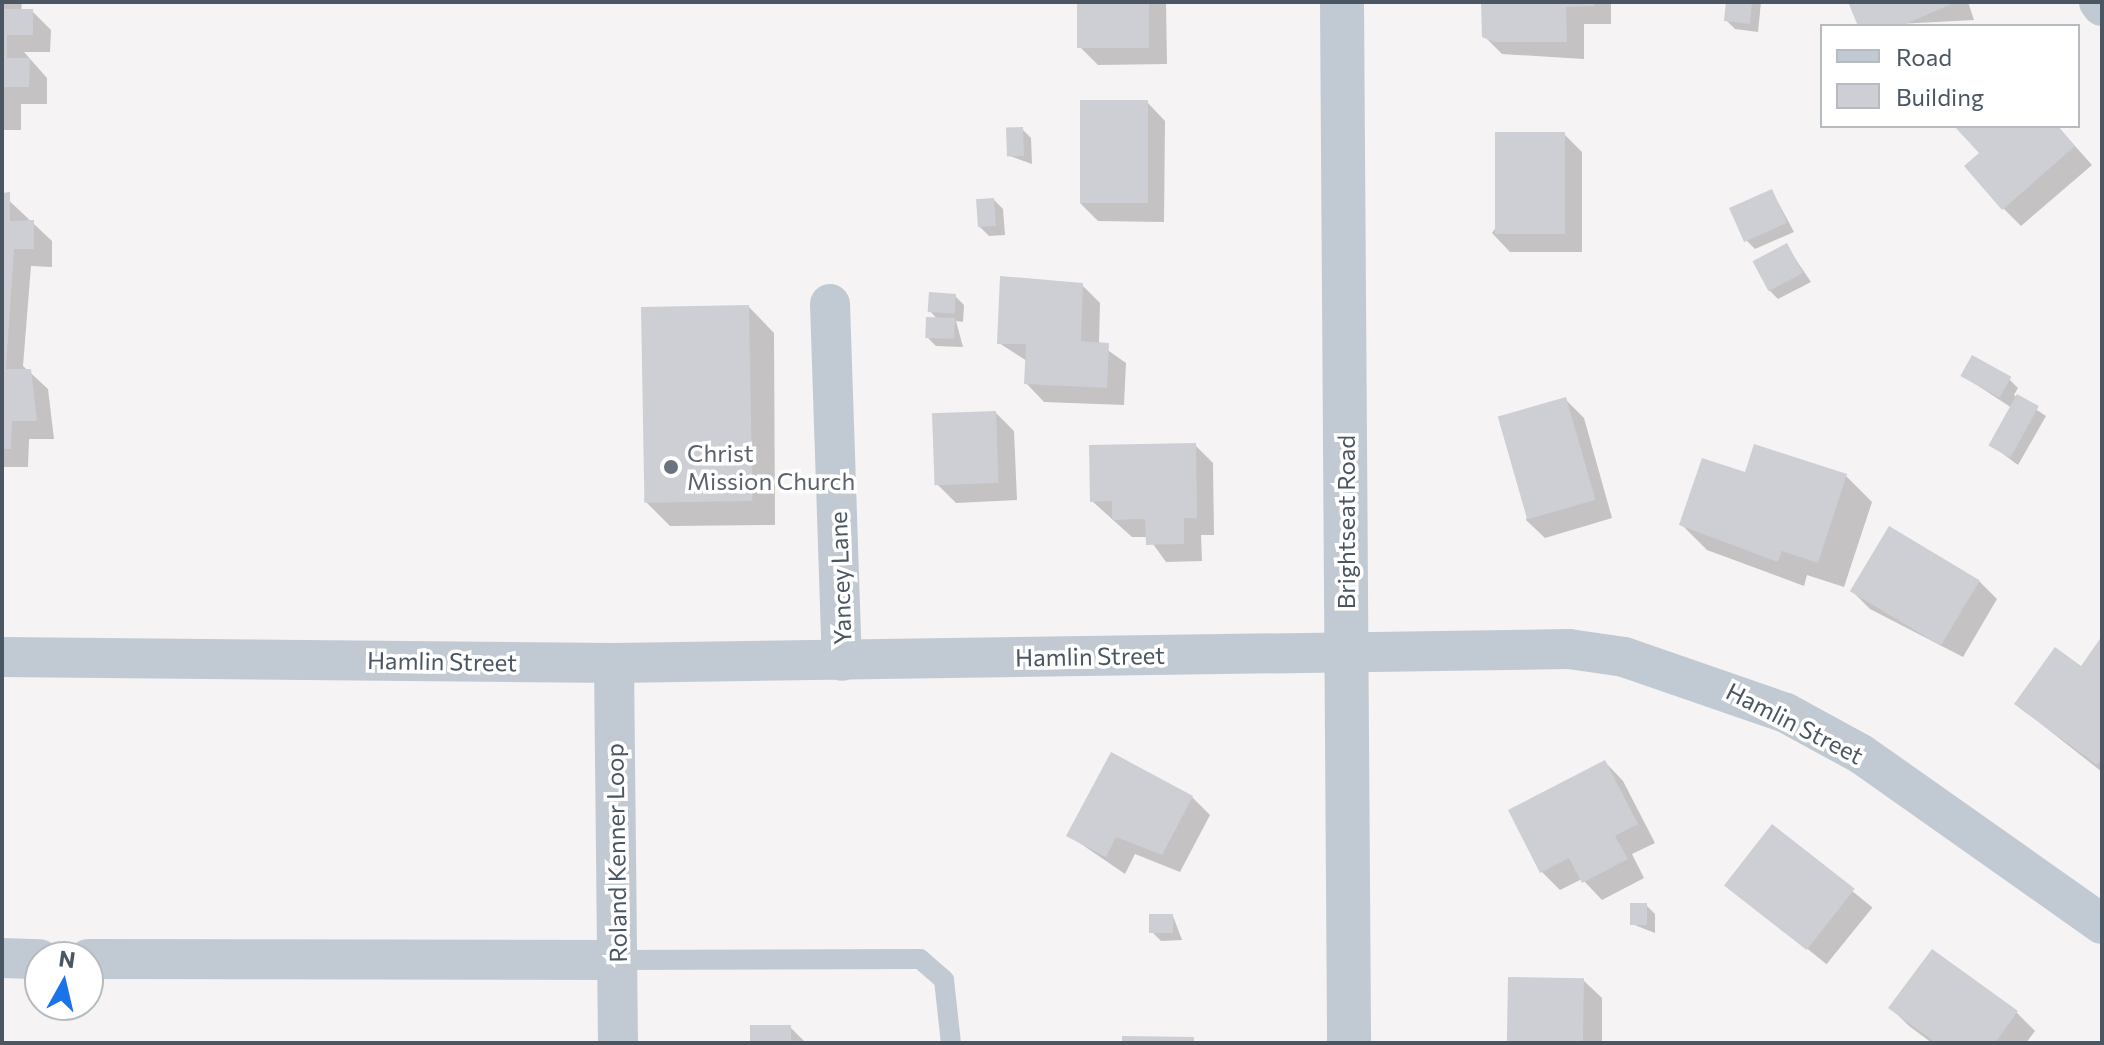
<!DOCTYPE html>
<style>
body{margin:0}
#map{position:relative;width:2104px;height:1045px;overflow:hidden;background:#f5f3f3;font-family:Commissioner,sans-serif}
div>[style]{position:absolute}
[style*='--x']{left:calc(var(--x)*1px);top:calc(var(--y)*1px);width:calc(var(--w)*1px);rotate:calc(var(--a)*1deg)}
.shadow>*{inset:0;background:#0003;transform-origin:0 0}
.building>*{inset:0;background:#cdcfd5;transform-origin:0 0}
.service>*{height:20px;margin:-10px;padding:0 10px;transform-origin:10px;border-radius:10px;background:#c1cad2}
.minor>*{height:40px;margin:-20px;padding:0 20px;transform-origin:20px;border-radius:20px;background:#c1cad2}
.tertiary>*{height:44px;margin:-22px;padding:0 22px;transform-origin:22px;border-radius:22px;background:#c1cad2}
.dots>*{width:22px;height:22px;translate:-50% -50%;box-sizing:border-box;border:4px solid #fff;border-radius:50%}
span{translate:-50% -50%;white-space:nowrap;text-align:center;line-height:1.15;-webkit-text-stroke:7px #fff;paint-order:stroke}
.worship-label{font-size:24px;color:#5b616d}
.left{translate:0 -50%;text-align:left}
.street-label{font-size:24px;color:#4a5661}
.frame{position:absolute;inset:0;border:4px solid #4a5661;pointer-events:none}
.legend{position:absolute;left:1820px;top:24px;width:260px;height:104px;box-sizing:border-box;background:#fff;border:2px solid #b7bbc0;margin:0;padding:10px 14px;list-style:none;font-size:24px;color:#4a5661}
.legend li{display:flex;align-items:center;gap:16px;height:40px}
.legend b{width:40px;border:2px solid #b7bbc0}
.north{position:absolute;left:24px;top:941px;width:80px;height:80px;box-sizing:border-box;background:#fff;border:2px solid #b7bbc0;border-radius:50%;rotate:8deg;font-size:22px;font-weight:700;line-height:32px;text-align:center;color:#4a5661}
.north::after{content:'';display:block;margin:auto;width:28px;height:36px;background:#1a73e8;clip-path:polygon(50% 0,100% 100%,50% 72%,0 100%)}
</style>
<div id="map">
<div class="shadow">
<i style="clip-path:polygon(2px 2px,22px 2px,21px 11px,32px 11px,51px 30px,50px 52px,24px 52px,47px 78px,47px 104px,21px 104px,21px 130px,2px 130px)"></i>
<i style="clip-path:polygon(1079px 2px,1166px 2px,1167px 64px,1098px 65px,1080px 47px)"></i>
<i style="clip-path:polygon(1483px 2px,1611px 2px,1611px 24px,1584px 24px,1584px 59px,1502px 54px,1484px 36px)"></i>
<i style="clip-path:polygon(1728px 2px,1761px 2px,1758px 32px,1735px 29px,1726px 20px)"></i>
<i style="clip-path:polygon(1850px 2px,1968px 2px,1974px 20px,1860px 26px)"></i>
<i style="clip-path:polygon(1147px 102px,1165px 121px,1164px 222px,1098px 221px,1080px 203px)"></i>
<i style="clip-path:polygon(1957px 126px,2057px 126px,2092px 165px,2021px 226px,2003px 208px,1981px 153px)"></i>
<i style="clip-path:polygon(1022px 129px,1031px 138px,1032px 164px,1010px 156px)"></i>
<i style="clip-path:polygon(1564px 134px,1582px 152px,1582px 252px,1510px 252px,1492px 233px)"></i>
<i style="clip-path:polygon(1772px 191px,1794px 232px,1755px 249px,1746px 240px)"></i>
<i style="clip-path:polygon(2px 194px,52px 241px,52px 267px,31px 266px,23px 366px,48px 389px,54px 439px,29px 439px,28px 467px,2px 467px)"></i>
<i style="clip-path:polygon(994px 200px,1003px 209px,1005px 235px,989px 236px,980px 227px)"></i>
<i style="clip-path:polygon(1786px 245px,1811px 282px,1778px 299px,1769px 290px)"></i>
<i style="clip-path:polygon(1082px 285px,1100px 303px,1099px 344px,1126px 363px,1124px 405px,1044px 402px,1026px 383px,1027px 361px,999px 343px)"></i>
<i style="clip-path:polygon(955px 296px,964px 305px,963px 322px,956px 321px,963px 347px,936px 346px,927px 337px,938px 320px,930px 311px)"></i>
<i style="clip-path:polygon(749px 307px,774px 333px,775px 525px,670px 526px,644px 500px)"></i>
<i style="clip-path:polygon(1963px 376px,2009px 379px,2018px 388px,2014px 395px,2046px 416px,2018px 465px,1991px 445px,2012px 408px)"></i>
<i style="clip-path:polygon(1565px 399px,1584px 418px,1612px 518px,1545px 538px,1526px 520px)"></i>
<i style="clip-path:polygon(996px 413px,1014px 431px,1017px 500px,956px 503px,938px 485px)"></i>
<i style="clip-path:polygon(1195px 445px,1213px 463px,1214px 535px,1201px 535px,1202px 561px,1166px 562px,1148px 537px,1132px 537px,1092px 501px)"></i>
<i style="clip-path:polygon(1746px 475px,1846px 476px,1872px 502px,1844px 587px,1807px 575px,1804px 586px,1707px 550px,1682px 525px)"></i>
<i style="clip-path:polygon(1979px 581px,1997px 599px,1963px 657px,1870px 609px,1852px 591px)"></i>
<i style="clip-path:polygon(2102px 640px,2102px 772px,2016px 704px,2081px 668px)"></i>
<i style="clip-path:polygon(1605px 762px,1623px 781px,1655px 843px,1632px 854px,1644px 878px,1602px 900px,1582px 879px,1560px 890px,1542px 872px,1511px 811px)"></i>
<i style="clip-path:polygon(1192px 797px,1210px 815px,1180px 872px,1135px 854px,1125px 874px,1068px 835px)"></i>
<i style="left:1773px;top:827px;width:128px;height:73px;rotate:39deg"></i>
<i style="clip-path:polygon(1646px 905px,1655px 914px,1655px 933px,1632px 924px)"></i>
<i style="clip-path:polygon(1173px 916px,1182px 940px,1161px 941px,1152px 932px)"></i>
<i style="clip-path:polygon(1932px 951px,2017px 1013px,2035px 1031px,2026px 1043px,1932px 1043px,1909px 1026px,1891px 1008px)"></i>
<i style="clip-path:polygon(1510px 979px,1583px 980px,1602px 998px,1602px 1043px,1514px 1043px)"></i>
<i style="clip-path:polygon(790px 1027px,805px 1042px,833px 1043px,752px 1043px)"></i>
</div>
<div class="building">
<i style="left:1077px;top:2px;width:72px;height:46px"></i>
<i style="clip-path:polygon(1481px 2px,1594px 2px,1594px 6px,1566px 7px,1567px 42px,1494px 42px,1482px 37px)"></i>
<i style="clip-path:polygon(1726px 2px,1752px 2px,1750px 24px,1724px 21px)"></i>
<i style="clip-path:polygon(1848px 2px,1956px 2px,1901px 26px,1858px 26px)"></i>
<i style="clip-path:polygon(2px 9px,33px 9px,33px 35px,7px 35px,7px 58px,30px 58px,29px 87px,2px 87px)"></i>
<i style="left:1080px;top:100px;width:68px;height:103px"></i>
<i style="clip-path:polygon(1954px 126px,2058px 126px,2075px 146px,2002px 210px,1964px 166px,1979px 153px)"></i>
<i style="left:1023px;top:127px;width:29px;height:17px;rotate:88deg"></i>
<i style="left:1495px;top:132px;width:70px;height:102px"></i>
<i style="left:1772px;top:189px;width:37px;height:47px;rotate:66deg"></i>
<i style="clip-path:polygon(10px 192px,10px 221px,34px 220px,34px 249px,14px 249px,6px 369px,31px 369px,37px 421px,12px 421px,11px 449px,2px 449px,2px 193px)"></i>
<i style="left:994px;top:198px;width:28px;height:18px;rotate:86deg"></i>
<i style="left:1787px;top:243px;width:34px;height:39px;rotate:62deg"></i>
<i style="clip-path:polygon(1000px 276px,1083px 283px,1081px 341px,1109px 343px,1107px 388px,1024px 384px,1026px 344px,997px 344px)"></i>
<i style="left:929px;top:292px;width:27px;height:20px;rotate:4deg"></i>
<i style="left:749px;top:305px;width:196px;height:108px;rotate:89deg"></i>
<i style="left:926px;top:317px;width:29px;height:21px;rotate:2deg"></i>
<i style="left:1972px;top:355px;width:45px;height:24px;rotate:29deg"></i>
<i style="left:2017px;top:394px;width:25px;height:59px;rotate:29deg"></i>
<i style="left:1566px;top:397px;width:107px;height:71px;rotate:74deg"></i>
<i style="left:996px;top:411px;width:72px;height:64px;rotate:88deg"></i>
<i style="clip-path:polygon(1196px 443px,1197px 518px,1184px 518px,1184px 544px,1146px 545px,1145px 519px,1112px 520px,1112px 501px,1090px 502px,1089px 445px)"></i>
<i style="clip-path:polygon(1754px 444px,1847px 474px,1818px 563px,1782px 551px,1778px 562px,1679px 525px,1702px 458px,1745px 472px)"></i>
<i style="left:1889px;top:526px;width:106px;height:76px;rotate:31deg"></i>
<i style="clip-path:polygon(2102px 636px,2102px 758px,2097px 765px,2014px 704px,2055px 647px,2081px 666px)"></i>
<i style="clip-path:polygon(1111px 752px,1193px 796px,1162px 855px,1116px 837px,1106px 857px,1066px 836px)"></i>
<i style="clip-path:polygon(1605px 760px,1638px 824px,1615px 836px,1628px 859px,1582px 883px,1569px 858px,1540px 873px,1508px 810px)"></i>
<i style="left:1772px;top:824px;width:105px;height:78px;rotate:38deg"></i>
<i style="left:1630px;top:903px;width:17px;height:22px"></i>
<i style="left:1149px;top:914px;width:24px;height:19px"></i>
<i style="clip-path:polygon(1932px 949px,2018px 1011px,1995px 1043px,1936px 1043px,1888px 1008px)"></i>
<i style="left:1508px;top:977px;width:76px;height:66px;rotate:1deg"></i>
<i style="clip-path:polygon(750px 1025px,791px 1025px,791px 1040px,833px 1043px,750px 1043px)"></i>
<i style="clip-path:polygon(1122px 1036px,1194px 1037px,1194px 1043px,1122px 1043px)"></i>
</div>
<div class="service">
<i style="--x:617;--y:960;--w:303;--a:-0.2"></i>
<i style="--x:920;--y:959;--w:32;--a:41"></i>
<i style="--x:944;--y:980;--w:63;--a:83.7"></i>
</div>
<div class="minor">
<i style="--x:2099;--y:2;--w:5;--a:53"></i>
<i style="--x:830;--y:304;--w:357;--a:88.1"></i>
<i style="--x:2;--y:657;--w:612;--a:0.56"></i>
<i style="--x:614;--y:663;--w:955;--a:-0.84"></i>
<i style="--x:1569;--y:649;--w:56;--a:8.3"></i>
<i style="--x:1624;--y:657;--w:171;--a:19.1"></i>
<i style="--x:1786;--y:713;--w:85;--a:28.7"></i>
<i style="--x:1861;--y:754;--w:295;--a:35.2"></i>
<i style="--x:614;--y:663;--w:380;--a:89.4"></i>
<i style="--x:2;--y:958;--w:38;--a:2"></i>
<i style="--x:88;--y:959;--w:529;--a:0.11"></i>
</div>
<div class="tertiary">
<i style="--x:1342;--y:2;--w:1041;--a:89.61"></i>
</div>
<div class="dots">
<i style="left:671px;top:467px;background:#6b7280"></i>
</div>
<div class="worship-label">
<span class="left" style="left:687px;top:467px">Christ<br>Mission Church</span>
</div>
<div class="street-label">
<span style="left:1346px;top:522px;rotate:-90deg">Brightseat Road</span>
<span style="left:840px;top:578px;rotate:-92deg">Yancey Lane</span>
<span style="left:1090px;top:656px;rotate:-1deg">Hamlin Street</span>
<span style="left:442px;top:661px;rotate:1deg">Hamlin Street</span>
<span style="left:1795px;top:723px;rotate:27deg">Hamlin Street</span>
<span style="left:616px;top:853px;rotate:-91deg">Roland Kenner Loop</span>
</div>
<div class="frame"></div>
<ul class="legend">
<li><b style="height:10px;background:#c1cad2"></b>Road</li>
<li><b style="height:22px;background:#cdcfd5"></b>Building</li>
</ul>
<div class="north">N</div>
</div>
